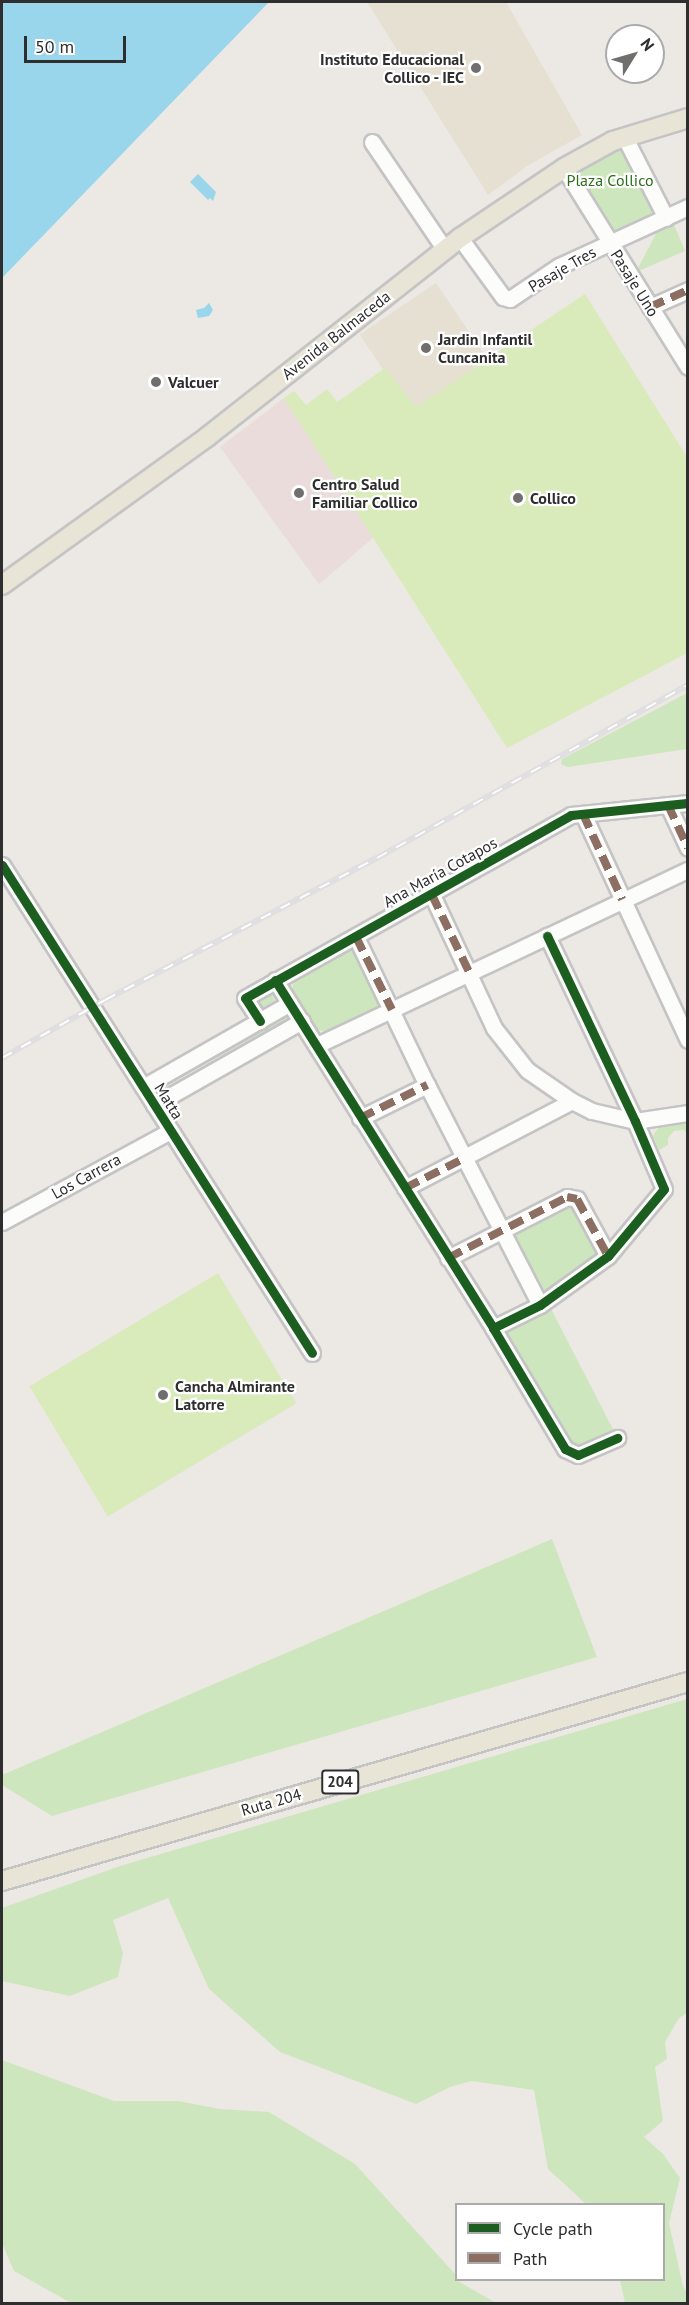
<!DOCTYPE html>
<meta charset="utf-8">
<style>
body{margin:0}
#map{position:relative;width:689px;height:2305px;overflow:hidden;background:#ece8e4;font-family:"PT Sans",sans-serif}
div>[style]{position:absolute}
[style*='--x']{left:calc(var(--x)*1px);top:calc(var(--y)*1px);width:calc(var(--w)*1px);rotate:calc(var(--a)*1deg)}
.education>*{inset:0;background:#e6e0d3;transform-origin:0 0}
.medical>*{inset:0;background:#e9dcdb}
.green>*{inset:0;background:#cee6be;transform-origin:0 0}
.pitch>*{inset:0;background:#d9eabb;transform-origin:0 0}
.water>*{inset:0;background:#99d6ec}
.roads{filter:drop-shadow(2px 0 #c5c4c5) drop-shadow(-2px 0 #c5c4c5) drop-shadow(0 2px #c5c4c5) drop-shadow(0 -2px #c5c4c5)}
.minor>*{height:15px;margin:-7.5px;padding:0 7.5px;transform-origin:7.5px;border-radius:7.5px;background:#fcfcfb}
.major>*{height:18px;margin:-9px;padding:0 9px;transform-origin:9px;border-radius:9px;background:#e8e4d6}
.rail>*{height:6px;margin-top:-3px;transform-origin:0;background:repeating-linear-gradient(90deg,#fff 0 11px,#dfdfe1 0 22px);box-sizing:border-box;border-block:2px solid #dfdfe1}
.quiet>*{height:8px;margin-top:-4px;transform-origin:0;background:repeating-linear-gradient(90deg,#8d6e63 0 15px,transparent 0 23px)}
.cycleway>*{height:9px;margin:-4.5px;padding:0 4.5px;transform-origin:4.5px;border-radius:4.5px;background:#1b5e20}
.dots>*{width:16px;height:16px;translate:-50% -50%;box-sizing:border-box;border:3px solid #fff;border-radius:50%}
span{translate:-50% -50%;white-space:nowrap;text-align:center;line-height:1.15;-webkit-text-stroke:4.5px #fff;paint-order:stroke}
.shield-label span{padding:2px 4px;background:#fff;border:2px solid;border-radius:4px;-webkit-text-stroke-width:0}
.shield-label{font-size:15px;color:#2e2e2e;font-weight:700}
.poi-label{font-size:16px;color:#2e2e2e;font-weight:700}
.right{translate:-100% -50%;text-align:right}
.left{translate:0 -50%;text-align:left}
.park-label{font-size:16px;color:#2c6e1b}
.street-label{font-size:16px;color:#2e2e2e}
.frame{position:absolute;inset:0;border:3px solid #2e2e2e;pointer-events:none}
.legend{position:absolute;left:455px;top:2203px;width:210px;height:78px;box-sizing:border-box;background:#fff;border:2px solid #ababab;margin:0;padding:8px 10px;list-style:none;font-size:18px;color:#2e2e2e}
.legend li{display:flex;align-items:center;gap:12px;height:30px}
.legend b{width:30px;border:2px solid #ababab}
.north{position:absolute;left:605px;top:24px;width:60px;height:60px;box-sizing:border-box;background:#fff;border:2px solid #ababab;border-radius:50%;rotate:53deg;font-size:16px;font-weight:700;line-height:24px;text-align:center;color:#2e2e2e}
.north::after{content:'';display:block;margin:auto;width:21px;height:27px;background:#706f6e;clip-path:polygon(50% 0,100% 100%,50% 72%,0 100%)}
.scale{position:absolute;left:24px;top:36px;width:102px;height:27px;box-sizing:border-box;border:3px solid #2e2e2e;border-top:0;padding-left:8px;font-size:18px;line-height:21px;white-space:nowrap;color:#2e2e2e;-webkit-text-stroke:4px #fff;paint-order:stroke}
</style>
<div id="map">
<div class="education">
<i style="clip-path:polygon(367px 2px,506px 2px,582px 135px,527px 166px,488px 195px)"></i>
<i style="left:436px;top:283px;width:92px;height:92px;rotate:56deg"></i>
</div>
<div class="medical">
<i style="clip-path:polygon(284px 398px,373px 538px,319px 584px,220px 447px)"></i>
</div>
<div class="green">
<i style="clip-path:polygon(625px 145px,657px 211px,655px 216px,610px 236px,573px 176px,573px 166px)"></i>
<i style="clip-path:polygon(672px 220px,685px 251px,636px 272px,661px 224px)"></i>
<i style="clip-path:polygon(687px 693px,687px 749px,568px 767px,561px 764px,562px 759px)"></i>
<i style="clip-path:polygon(355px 947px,385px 1006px,329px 1032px,317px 1030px,292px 993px,293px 985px,296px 979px)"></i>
<i style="left:269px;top:991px;width:11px;height:17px;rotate:56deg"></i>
<i style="clip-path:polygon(287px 1017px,288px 1019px,154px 1092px,152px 1089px)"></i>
<i style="clip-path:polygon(687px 1123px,687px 1134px,684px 1130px,674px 1131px,668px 1138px,668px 1145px,659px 1150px,653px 1136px,658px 1128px)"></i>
<i style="clip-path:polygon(573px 1201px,601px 1251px,550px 1291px,543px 1291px,538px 1288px,510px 1233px)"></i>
<i style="clip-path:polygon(550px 1307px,615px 1433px,581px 1449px,570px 1445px,506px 1340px,509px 1327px)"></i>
<i style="clip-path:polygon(552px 1539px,597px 1657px,52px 1816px,2px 1785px,2px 1775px)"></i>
<i style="clip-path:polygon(687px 1699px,687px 2013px,679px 2018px,665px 2042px,667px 2059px,655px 2067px,663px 2121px,644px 2137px,663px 2154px,680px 2178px,669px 2223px,683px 2286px,687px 2293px,687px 2303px,625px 2303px,620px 2280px,664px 2280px,664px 2204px,586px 2204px,548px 2169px,534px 2090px,471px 2081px,450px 2087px,416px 2104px,280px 2052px,209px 1989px,168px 1898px,113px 1920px,123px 1953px,118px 1977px,70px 1996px,2px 1981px,2px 1908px,120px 1866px)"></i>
<i style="clip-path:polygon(2px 2060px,114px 2101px,178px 2101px,220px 2109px,269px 2112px,355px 2164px,456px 2275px,456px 2280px,496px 2303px,71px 2303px,14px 2271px,2px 2243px)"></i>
</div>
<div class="pitch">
<i style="clip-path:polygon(585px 294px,687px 457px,687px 653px,507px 748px,284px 398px,294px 391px,306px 405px,327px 389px,337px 402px,385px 368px,416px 407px)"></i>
<i style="left:218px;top:1273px;width:152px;height:220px;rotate:59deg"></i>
</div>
<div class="water">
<i style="clip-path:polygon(2px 2px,269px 2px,2px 278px)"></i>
<i style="clip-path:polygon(198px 174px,216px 192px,213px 201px,210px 198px,208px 200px,190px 182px)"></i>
<i style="clip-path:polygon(209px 303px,213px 310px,209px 316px,198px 318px,196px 310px,204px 308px)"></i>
</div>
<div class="roads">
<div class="minor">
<i style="--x:624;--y:136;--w:92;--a:62.9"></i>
<i style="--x:372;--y:142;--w:130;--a:55.9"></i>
<i style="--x:564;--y:168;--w:234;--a:58.1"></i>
<i style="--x:460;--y:238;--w:73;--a:53.9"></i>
<i style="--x:503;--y:297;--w:7;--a:16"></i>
<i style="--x:510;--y:299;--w:59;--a:-34"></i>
<i style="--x:559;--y:266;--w:142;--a:-24.6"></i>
<i style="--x:650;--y:307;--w:42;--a:-24.1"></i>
<i style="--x:668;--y:805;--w:47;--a:65.1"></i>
<i style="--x:583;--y:814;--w:249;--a:65.1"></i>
<i style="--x:2;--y:865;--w:578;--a:57.57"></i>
<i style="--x:432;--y:895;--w:147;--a:65"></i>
<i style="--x:494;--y:1028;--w:53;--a:51.8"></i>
<i style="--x:527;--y:1070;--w:55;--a:34.6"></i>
<i style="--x:572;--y:1101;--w:22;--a:27"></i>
<i style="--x:592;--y:1111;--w:44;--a:13.1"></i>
<i style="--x:635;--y:1121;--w:54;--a:-8.6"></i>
<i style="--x:356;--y:937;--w:164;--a:64.4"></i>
<i style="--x:427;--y:1085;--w:247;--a:62.8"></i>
<i style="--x:275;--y:980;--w:411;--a:57.9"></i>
<i style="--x:493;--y:1328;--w:141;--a:59.2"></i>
<i style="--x:565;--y:1449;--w:14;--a:25"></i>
<i style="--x:578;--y:1455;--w:43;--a:-23.6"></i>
<i style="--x:260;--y:1021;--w:27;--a:-123"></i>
<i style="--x:245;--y:998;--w:374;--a:-29.3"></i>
<i style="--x:571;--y:815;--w:118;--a:-5.9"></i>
<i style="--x:317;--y:1045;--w:410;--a:-25.3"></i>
<i style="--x:143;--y:1087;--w:169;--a:-29.7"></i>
<i style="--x:154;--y:1105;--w:170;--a:-29.6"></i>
<i style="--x:360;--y:1118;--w:75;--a:-26.2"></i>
<i style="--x:405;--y:1188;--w:188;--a:-27.5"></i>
<i style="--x:2;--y:1222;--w:191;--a:-28.4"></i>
<i style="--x:448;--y:1258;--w:134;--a:-27.1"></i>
<i style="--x:567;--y:1197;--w:10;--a:11"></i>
<i style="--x:577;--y:1199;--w:65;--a:61.5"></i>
<i style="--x:493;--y:1328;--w:52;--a:-26.1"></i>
<i style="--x:540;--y:1305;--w:84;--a:-35.8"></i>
<i style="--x:608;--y:1256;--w:87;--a:-50.1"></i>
<i style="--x:664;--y:1189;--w:74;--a:-113.1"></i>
<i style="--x:635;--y:1121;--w:205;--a:-115.4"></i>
</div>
<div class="major">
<i style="--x:2;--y:585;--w:253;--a:-35.8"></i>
<i style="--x:207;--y:437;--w:322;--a:-38.2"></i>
<i style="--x:460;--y:238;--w:125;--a:-33.9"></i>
<i style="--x:564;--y:168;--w:56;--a:-28.9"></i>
<i style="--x:613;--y:141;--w:78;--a:-17"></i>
<i style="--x:2;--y:1881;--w:714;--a:-16.18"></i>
</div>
</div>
<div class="rail">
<i style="--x:2;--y:1058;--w:118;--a:-29.4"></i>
<i style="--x:105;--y:1000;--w:307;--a:-27.6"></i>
<i style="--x:377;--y:858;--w:356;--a:-29.1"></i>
</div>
<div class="quiet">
<i style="--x:650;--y:307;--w:42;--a:-24.1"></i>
<i style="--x:668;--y:805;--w:47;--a:65.1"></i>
<i style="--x:583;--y:814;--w:94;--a:65.4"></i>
<i style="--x:432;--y:895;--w:88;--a:64.3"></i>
<i style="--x:356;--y:937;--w:81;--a:63.7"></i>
<i style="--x:360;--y:1118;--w:75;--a:-26.2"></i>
<i style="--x:405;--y:1188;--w:65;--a:-26.6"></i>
<i style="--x:448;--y:1258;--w:134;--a:-27.1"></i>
<i style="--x:567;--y:1197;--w:10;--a:11"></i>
<i style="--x:577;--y:1199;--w:65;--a:61.5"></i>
</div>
<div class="cycleway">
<i style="--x:2;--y:865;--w:578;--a:57.57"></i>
<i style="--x:275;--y:980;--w:411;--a:57.9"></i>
<i style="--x:493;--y:1328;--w:141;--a:59.2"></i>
<i style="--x:565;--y:1449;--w:14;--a:25"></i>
<i style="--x:578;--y:1455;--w:43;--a:-23.6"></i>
<i style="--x:260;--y:1021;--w:27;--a:-123"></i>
<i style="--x:245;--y:998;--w:374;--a:-29.3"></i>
<i style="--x:571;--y:815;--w:118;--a:-5.9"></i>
<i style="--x:493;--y:1328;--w:52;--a:-26.1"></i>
<i style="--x:540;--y:1305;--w:84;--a:-35.8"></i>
<i style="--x:608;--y:1256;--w:87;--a:-50.1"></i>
<i style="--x:664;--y:1189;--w:74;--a:-113.1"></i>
<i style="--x:635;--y:1121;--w:205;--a:-115.4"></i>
</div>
<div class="dots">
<i style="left:476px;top:68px;background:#706f6e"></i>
<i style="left:426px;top:348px;background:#706f6e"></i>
<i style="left:156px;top:382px;background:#706f6e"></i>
<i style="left:299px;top:493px;background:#706f6e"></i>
<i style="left:518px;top:498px;background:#706f6e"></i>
<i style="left:163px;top:1395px;background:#706f6e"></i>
</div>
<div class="shield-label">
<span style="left:340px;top:1782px">204</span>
</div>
<div class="poi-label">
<span class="right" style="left:464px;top:68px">Instituto Educacional<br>Collico - IEC</span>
<span class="left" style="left:438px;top:348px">Jardin Infantil<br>Cuncanita</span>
<span class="left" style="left:168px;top:382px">Valcuer</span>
<span class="left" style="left:312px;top:493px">Centro Salud<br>Familiar Collico</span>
<span class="left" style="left:530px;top:498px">Collico</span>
<span class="left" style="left:175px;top:1395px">Cancha Almirante<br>Latorre</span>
</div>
<div class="park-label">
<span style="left:610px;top:180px">Plaza Collico</span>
</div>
<div class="street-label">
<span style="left:562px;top:269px;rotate:-30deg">Pasaje Tres</span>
<span style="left:635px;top:283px;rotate:58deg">Pasaje Uno</span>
<span style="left:336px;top:335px;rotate:-38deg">Avenida Balmaceda</span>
<span style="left:440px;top:872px;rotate:-29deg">Ana María Cotapos</span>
<span style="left:169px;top:1101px;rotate:58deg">Matta</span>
<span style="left:86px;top:1176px;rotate:-29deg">Los Carrera</span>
<span style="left:271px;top:1802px;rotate:-16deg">Ruta 204</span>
</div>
<div class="frame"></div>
<ul class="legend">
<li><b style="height:8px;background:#1b5e20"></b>Cycle path</li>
<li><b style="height:8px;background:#8d6e63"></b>Path</li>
</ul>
<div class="north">N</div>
<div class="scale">50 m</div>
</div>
